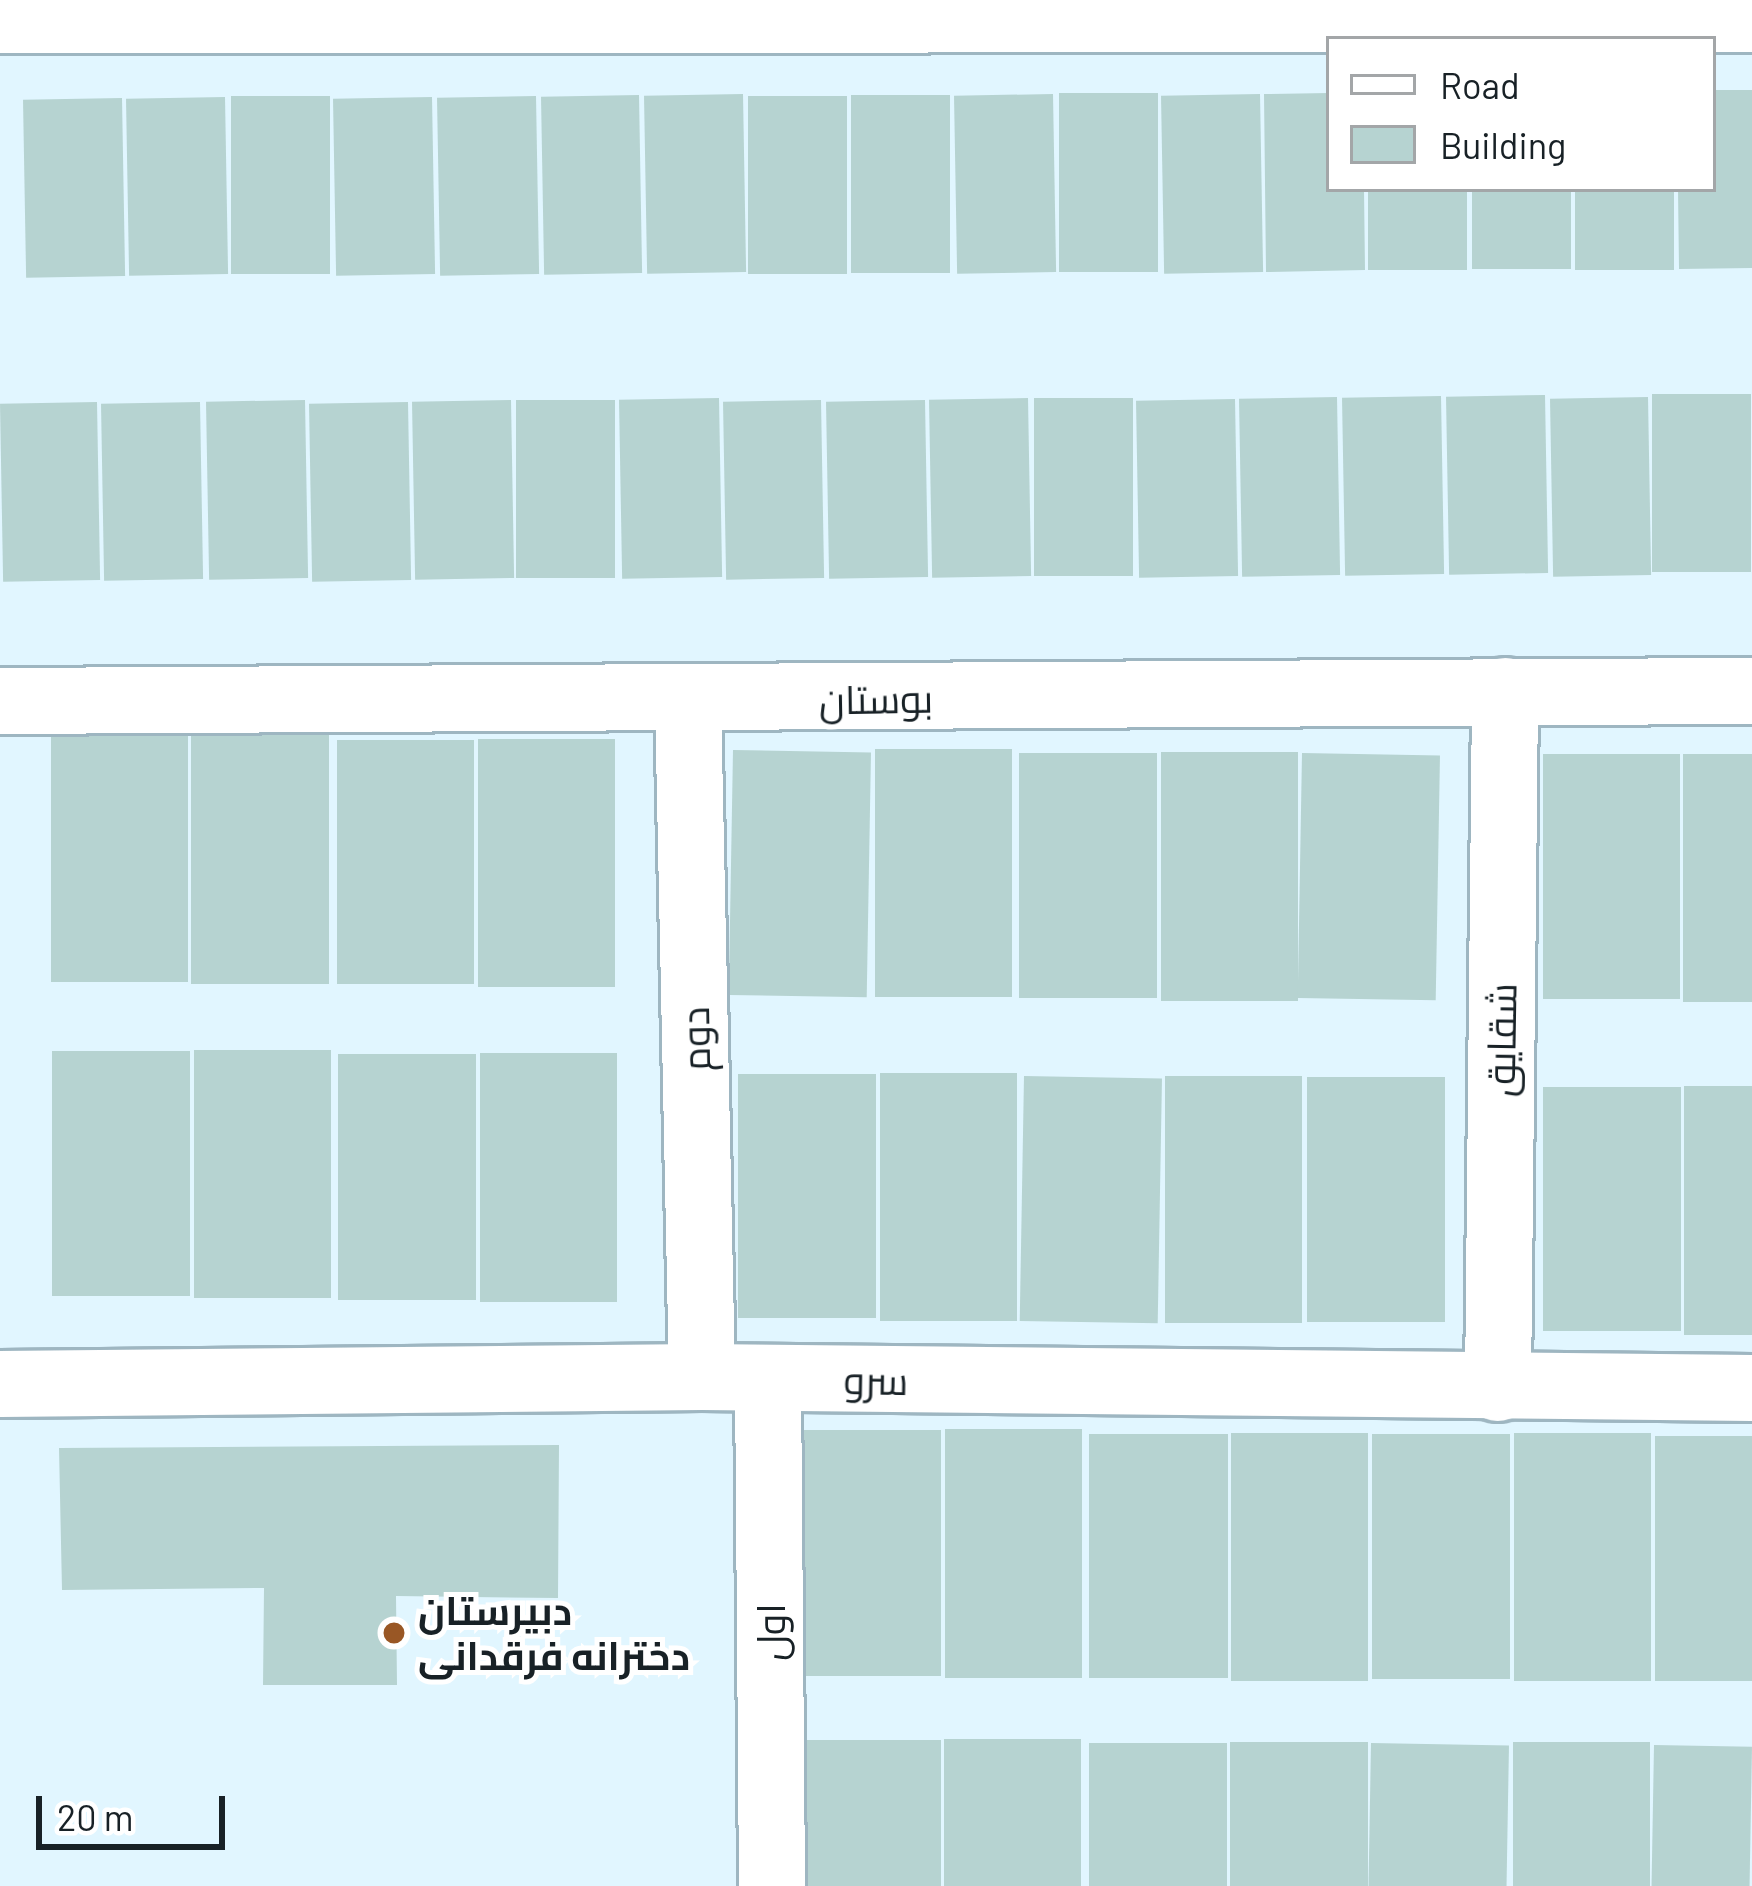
<!DOCTYPE html>
<meta charset="utf-8">
<style>
body{margin:0}
#map{position:relative;width:1752px;height:1886px;overflow:hidden;background:#e1f6ff;font-family:Barlow,Cairo,sans-serif}
div>[style]{position:absolute}
[style*='--x']{left:calc(var(--x)*1px);top:calc(var(--y)*1px);width:calc(var(--w)*1px);rotate:calc(var(--a)*1deg)}
.building>*{inset:0;background:#b6d3d1;transform-origin:0 0}
.roads{filter:drop-shadow(3px 0 #9eb6c1) drop-shadow(-3px 0 #9eb6c1) drop-shadow(0 3px #9eb6c1) drop-shadow(0 -3px #9eb6c1)}
.minor>*{height:66px;margin:-33px;padding:0 33px;transform-origin:33px;border-radius:33px;background:#fff}
.dots>*{width:33px;height:33px;translate:-50% -50%;box-sizing:border-box;border:6px solid #fff;border-radius:50%}
span{translate:-50% -50%;white-space:nowrap;text-align:center;line-height:1.15;-webkit-text-stroke:10px #fff;paint-order:stroke}
.street-label{font-size:39px;color:#182126}
.poi-label{font-size:39px;color:#182126;font-weight:700}
.left{translate:0 -50%;text-align:left}
.legend{position:absolute;left:1326px;top:36px;width:390px;height:156px;box-sizing:border-box;background:#fff;border:3px solid #a3a6a8;margin:0;padding:15px 21px;list-style:none;font-size:36px;color:#182126}
.legend li{display:flex;align-items:center;gap:24px;height:60px}
.legend b{width:60px;border:3px solid #a3a6a8}
.scale{position:absolute;left:36px;top:1796px;width:189px;height:54px;box-sizing:border-box;border:6px solid #182126;border-top:0;padding-left:15px;font-size:36px;line-height:42px;white-space:nowrap;color:#182126;-webkit-text-stroke:9px #fff;paint-order:stroke}
</style>
<div id="map">
<div class="building">
<i style="clip-path:polygon(1713px 90px,1752px 90px,1752px 268px,1679px 269px,1678px 189px,1713px 189px)"></i>
<i style="left:1059px;top:93px;width:99px;height:179px"></i>
<i style="clip-path:polygon(1329px 93px,1329px 189px,1364px 189px,1365px 270px,1266px 272px,1264px 94px)"></i>
<i style="left:743px;top:94px;width:178px;height:99px;rotate:89deg"></i>
<i style="left:1053px;top:94px;width:178px;height:99px;rotate:89deg"></i>
<i style="left:1260px;top:94px;width:178px;height:99px;rotate:89deg"></i>
<i style="left:639px;top:95px;width:178px;height:98px;rotate:89deg"></i>
<i style="left:851px;top:95px;width:99px;height:178px"></i>
<i style="left:330px;top:96px;width:178px;height:99px;rotate:90deg"></i>
<i style="left:536px;top:96px;width:178px;height:99px;rotate:89deg"></i>
<i style="left:847px;top:96px;width:178px;height:99px;rotate:90deg"></i>
<i style="left:225px;top:97px;width:177px;height:99px;rotate:89deg"></i>
<i style="left:432px;top:97px;width:177px;height:99px;rotate:89deg"></i>
<i style="left:122px;top:98px;width:178px;height:99px;rotate:89deg"></i>
<i style="left:1368px;top:189px;width:99px;height:81px"></i>
<i style="left:1472px;top:189px;width:99px;height:80px"></i>
<i style="left:1575px;top:189px;width:99px;height:81px"></i>
<i style="left:1751px;top:394px;width:178px;height:99px;rotate:90deg"></i>
<i style="left:1545px;top:395px;width:178px;height:99px;rotate:89deg"></i>
<i style="left:1441px;top:396px;width:178px;height:99px;rotate:89deg"></i>
<i style="left:1337px;top:397px;width:178px;height:98px;rotate:89deg"></i>
<i style="left:1648px;top:397px;width:178px;height:98px;rotate:89deg"></i>
<i style="left:719px;top:398px;width:179px;height:100px;rotate:89deg"></i>
<i style="left:1028px;top:398px;width:178px;height:99px;rotate:89deg"></i>
<i style="left:1133px;top:398px;width:178px;height:99px;rotate:90deg"></i>
<i style="left:1235px;top:399px;width:177px;height:99px;rotate:89deg"></i>
<i style="left:305px;top:400px;width:178px;height:99px;rotate:89deg"></i>
<i style="left:511px;top:400px;width:178px;height:99px;rotate:89deg"></i>
<i style="left:615px;top:400px;width:178px;height:99px;rotate:90deg"></i>
<i style="left:821px;top:400px;width:178px;height:98px;rotate:89deg"></i>
<i style="left:925px;top:400px;width:177px;height:99px;rotate:89deg"></i>
<i style="left:97px;top:402px;width:178px;height:97px;rotate:89deg"></i>
<i style="left:200px;top:402px;width:177px;height:99px;rotate:89deg"></i>
<i style="left:408px;top:402px;width:178px;height:99px;rotate:89deg"></i>
<i style="left:191px;top:735px;width:138px;height:249px"></i>
<i style="left:51px;top:736px;width:137px;height:246px"></i>
<i style="left:478px;top:739px;width:137px;height:248px"></i>
<i style="left:337px;top:740px;width:137px;height:244px"></i>
<i style="left:875px;top:749px;width:137px;height:248px"></i>
<i style="left:733px;top:750px;width:138px;height:245px;rotate:1deg"></i>
<i style="left:1161px;top:752px;width:137px;height:249px"></i>
<i style="left:1019px;top:753px;width:138px;height:245px"></i>
<i style="left:1302px;top:753px;width:138px;height:245px;rotate:1deg"></i>
<i style="left:1543px;top:754px;width:137px;height:245px"></i>
<i style="left:1683px;top:754px;width:69px;height:248px"></i>
<i style="left:194px;top:1050px;width:137px;height:248px"></i>
<i style="left:52px;top:1051px;width:138px;height:245px"></i>
<i style="left:480px;top:1053px;width:137px;height:249px"></i>
<i style="left:338px;top:1054px;width:138px;height:246px"></i>
<i style="left:880px;top:1073px;width:137px;height:248px"></i>
<i style="left:738px;top:1074px;width:138px;height:244px"></i>
<i style="left:1024px;top:1076px;width:138px;height:245px;rotate:1deg"></i>
<i style="left:1165px;top:1076px;width:137px;height:247px"></i>
<i style="left:1307px;top:1077px;width:138px;height:245px"></i>
<i style="left:1684px;top:1086px;width:68px;height:249px"></i>
<i style="left:1543px;top:1087px;width:138px;height:244px"></i>
<i style="left:945px;top:1429px;width:137px;height:249px"></i>
<i style="left:803px;top:1430px;width:138px;height:246px"></i>
<i style="left:1231px;top:1433px;width:137px;height:248px"></i>
<i style="left:1514px;top:1433px;width:137px;height:248px"></i>
<i style="left:1089px;top:1434px;width:139px;height:244px"></i>
<i style="left:1372px;top:1434px;width:138px;height:245px"></i>
<i style="left:1655px;top:1436px;width:97px;height:245px"></i>
<i style="clip-path:polygon(559px 1445px,558px 1598px,396px 1596px,397px 1685px,263px 1685px,264px 1588px,62px 1590px,59px 1448px)"></i>
<i style="left:944px;top:1739px;width:137px;height:147px"></i>
<i style="left:802px;top:1740px;width:139px;height:146px"></i>
<i style="left:1230px;top:1742px;width:138px;height:144px"></i>
<i style="left:1513px;top:1742px;width:137px;height:144px"></i>
<i style="left:1089px;top:1743px;width:138px;height:143px"></i>
<i style="left:1371px;top:1743px;width:138px;height:143px;rotate:1deg"></i>
<i style="left:1654px;top:1745px;width:98px;height:141px;rotate:1deg"></i>
</div>
<div class="roads">
<div class="minor">
<i style="--x:0;--y:20;--w:1752;--a:-0.03"></i>
<i style="--x:0;--y:701;--w:1752;--a:-0.33"></i>
<i style="--x:688;--y:701;--w:676;--a:88.81"></i>
<i style="--x:768;--y:1378;--w:508;--a:89.55"></i>
<i style="--x:0;--y:1384;--w:702;--a:-0.57"></i>
<i style="--x:702;--y:1377;--w:1050;--a:0.6"></i>
<i style="--x:1498;--y:1388;--w:697;--a:-89.42"></i>
</div>
</div>
<div class="dots">
<i style="left:394px;top:1633px;background:#995725"></i>
</div>
<div class="street-label">
<span style="left:876px;top:699px;rotate:-1deg">بوستان</span>
<span style="left:695px;top:1039px;rotate:-91deg">دوم</span>
<span style="left:1501px;top:1040px;rotate:-89deg">شقایق</span>
<span style="left:876px;top:1380px;rotate:1deg">سرو</span>
<span style="left:770px;top:1632px;rotate:-90deg">اول</span>
</div>
<div class="poi-label">
<span class="left" style="left:418px;top:1633px">دبیرستان<br>دخترانه فرقدانی</span>
</div>
<ul class="legend">
<li><b style="height:15px;background:#fff"></b>Road</li>
<li><b style="height:33px;background:#b6d3d1"></b>Building</li>
</ul>
<div class="scale">20 m</div>
</div>
